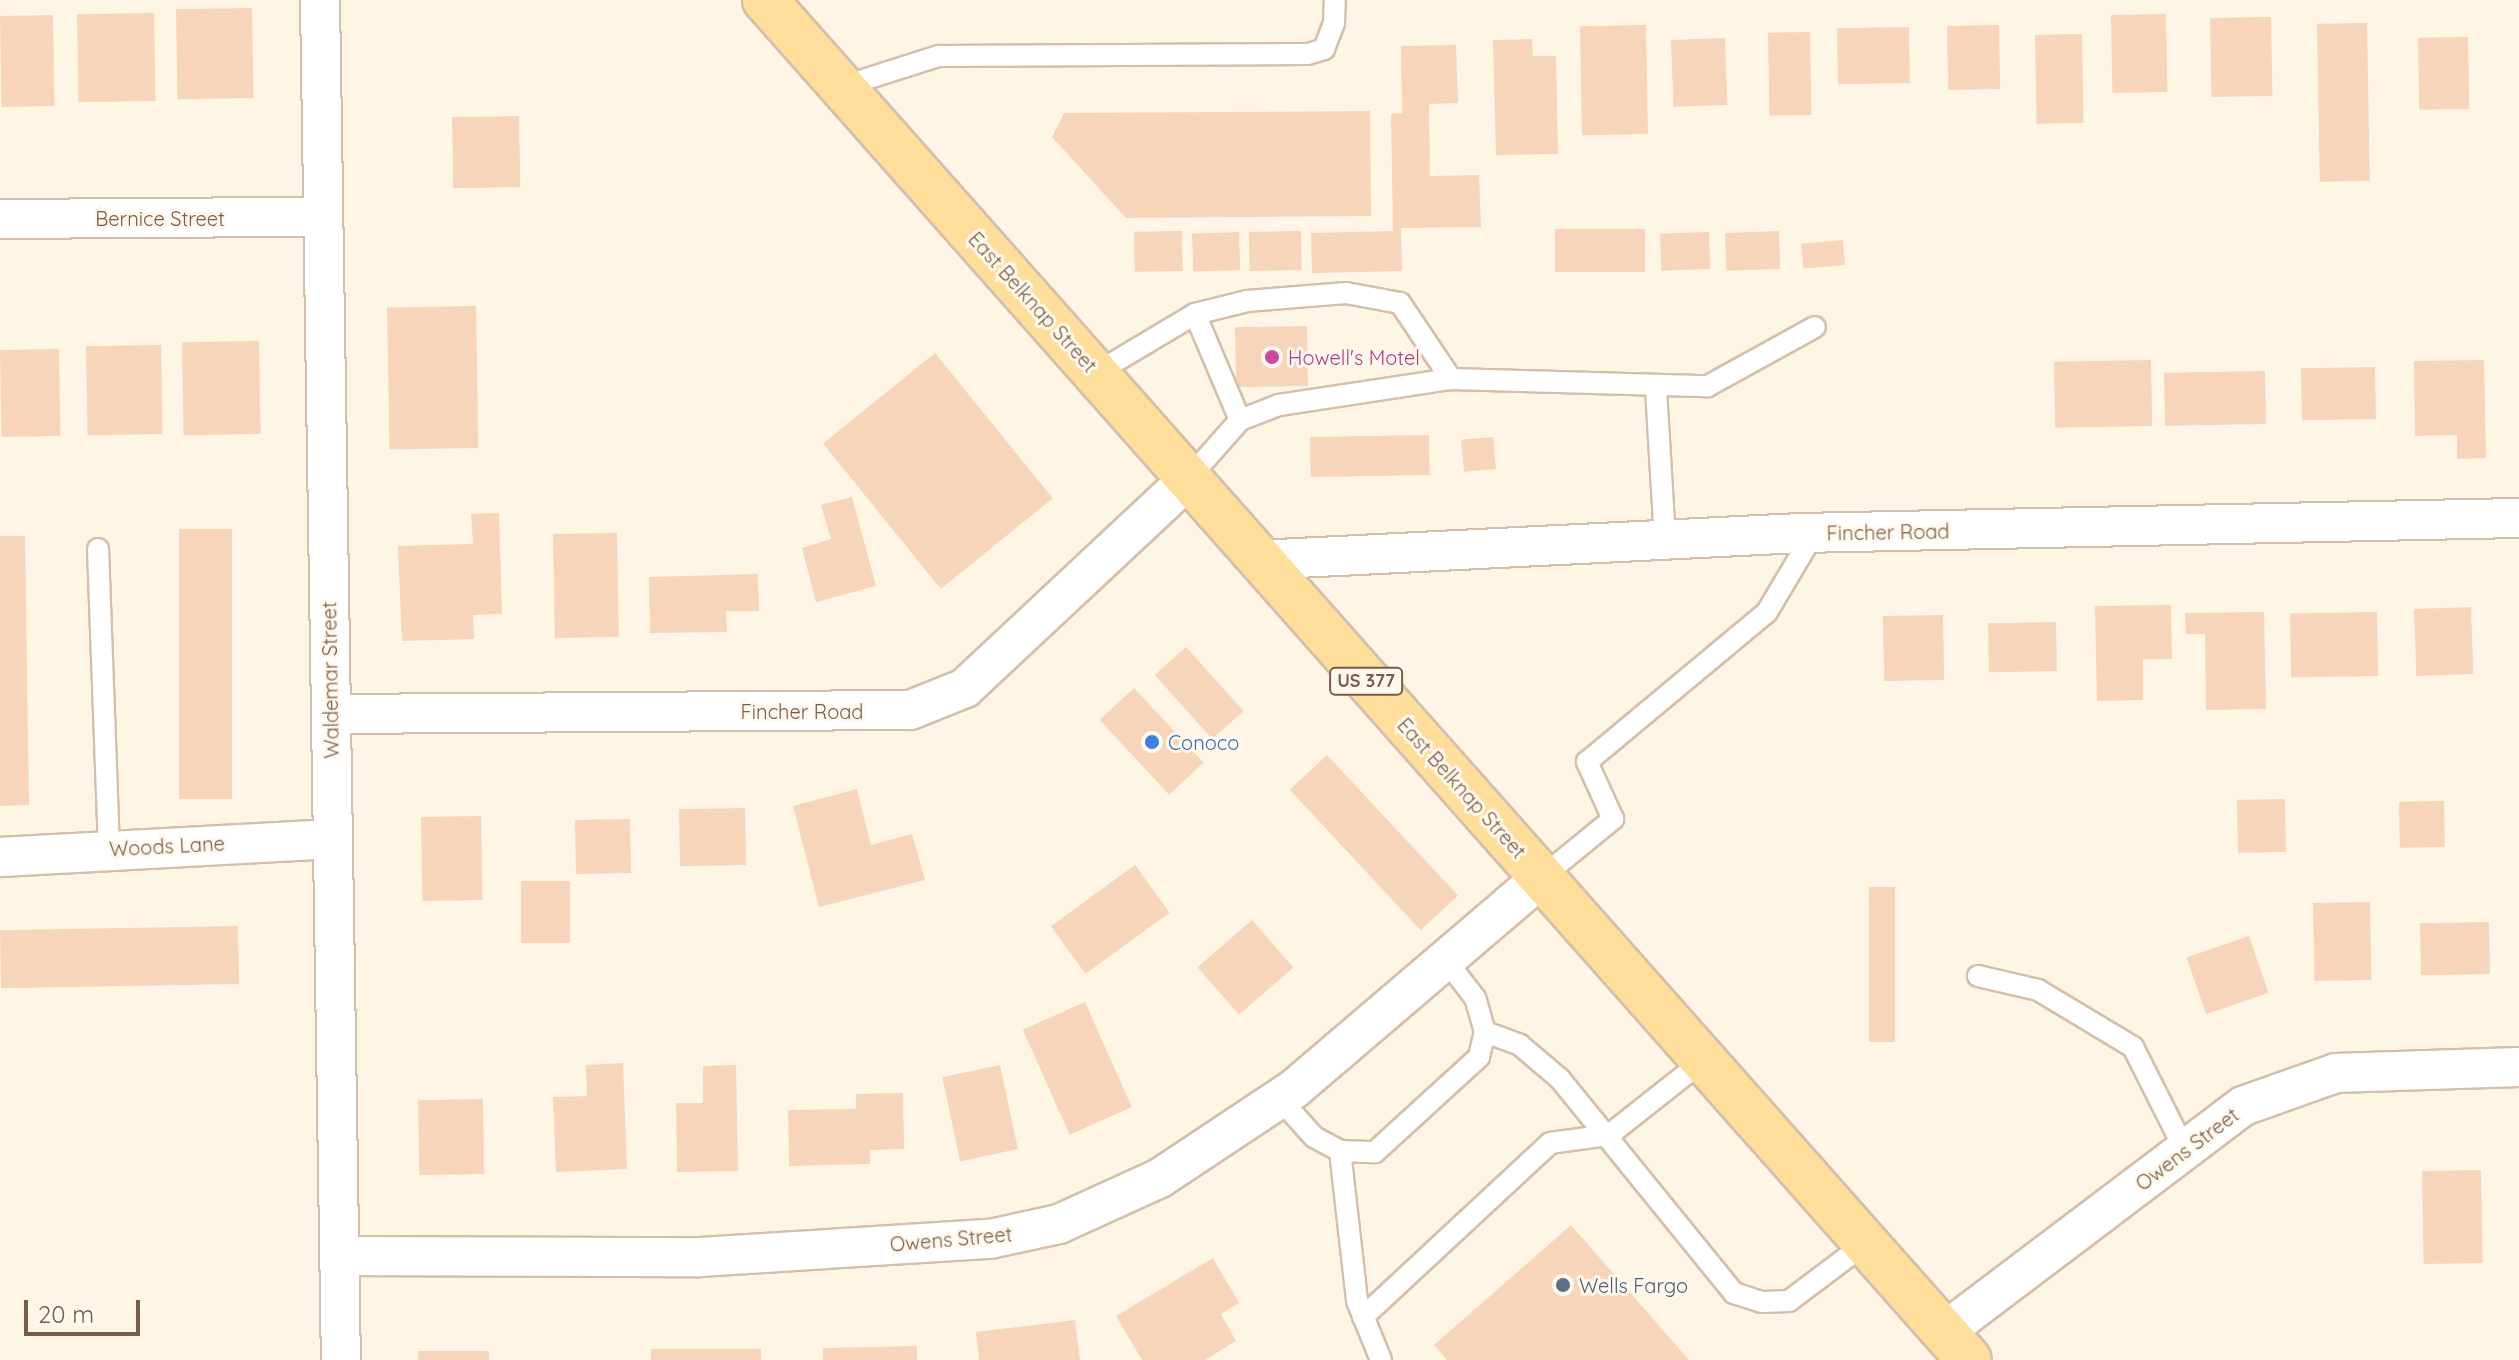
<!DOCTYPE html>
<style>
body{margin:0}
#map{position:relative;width:2519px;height:1360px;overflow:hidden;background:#fef5e5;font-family:Quicksand,sans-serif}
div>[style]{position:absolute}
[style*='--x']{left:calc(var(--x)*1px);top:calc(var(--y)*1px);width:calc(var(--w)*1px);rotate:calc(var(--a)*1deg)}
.building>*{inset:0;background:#f6d5ba;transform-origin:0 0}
.roads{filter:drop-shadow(2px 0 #d4bfac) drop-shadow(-2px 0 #d4bfac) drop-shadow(0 2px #d4bfac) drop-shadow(0 -2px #d4bfac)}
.service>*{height:20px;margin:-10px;padding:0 10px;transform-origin:10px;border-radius:10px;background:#fff}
.minor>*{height:38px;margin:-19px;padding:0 19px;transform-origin:19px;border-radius:19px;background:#fff}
.primary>*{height:44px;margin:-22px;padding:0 22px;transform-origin:22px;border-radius:22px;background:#ffde9b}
.dots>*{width:22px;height:22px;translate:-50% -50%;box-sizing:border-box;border:4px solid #fff9ed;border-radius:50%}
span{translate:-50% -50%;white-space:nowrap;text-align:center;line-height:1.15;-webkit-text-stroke:6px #fff9ed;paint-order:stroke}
.shield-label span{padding:2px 6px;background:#fff9ed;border:2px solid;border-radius:6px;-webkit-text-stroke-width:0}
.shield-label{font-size:18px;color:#7a5b47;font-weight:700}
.street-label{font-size:20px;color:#7a5b47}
.hotel-label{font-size:20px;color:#b23c85}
.left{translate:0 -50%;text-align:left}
.shop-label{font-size:20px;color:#366cbe}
.service-label{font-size:20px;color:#4e5e75}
.scale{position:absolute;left:24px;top:1300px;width:116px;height:36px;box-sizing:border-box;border:4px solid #7a5b47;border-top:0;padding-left:10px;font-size:24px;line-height:28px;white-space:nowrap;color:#7a5b47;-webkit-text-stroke:6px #fff9ed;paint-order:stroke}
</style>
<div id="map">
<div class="building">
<i style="left:252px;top:8px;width:90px;height:76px;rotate:89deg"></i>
<i style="left:154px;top:13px;width:88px;height:77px;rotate:89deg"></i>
<i style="left:2166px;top:14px;width:78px;height:55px;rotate:89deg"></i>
<i style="left:53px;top:15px;width:91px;height:53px;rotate:89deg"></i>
<i style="left:2271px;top:17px;width:79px;height:61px;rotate:89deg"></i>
<i style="left:2367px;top:23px;width:158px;height:50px;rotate:89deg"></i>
<i style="left:1646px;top:25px;width:109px;height:66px;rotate:89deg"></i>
<i style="left:1999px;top:25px;width:64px;height:52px;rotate:89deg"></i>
<i style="left:1909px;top:27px;width:56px;height:72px;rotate:89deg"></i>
<i style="left:1810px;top:32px;width:83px;height:42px;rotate:89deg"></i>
<i style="left:2082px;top:34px;width:89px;height:47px;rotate:89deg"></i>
<i style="left:2468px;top:37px;width:72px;height:50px;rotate:89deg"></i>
<i style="left:1725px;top:38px;width:67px;height:54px;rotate:88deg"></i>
<i style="clip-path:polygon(1532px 39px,1533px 56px,1556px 56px,1558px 154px,1496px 155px,1493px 40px)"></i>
<i style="clip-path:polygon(1456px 45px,1458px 103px,1429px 104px,1430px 176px,1479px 175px,1481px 227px,1401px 228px,1402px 271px,1312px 273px,1311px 233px,1393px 231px,1391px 114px,1402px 113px,1401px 46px)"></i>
<i style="clip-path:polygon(1370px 111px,1371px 216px,1126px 218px,1052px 137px,1064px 113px)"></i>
<i style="left:519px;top:116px;width:71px;height:67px;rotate:89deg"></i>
<i style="left:1645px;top:229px;width:43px;height:90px;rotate:90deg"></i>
<i style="left:1182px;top:231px;width:40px;height:48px;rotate:89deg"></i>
<i style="left:1301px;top:231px;width:39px;height:52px;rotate:89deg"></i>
<i style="left:1779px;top:231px;width:38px;height:54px;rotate:88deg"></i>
<i style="left:1239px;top:232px;width:38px;height:47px;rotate:88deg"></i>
<i style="left:1709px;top:232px;width:37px;height:49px;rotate:88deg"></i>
<i style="left:1843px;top:240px;width:25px;height:42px;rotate:85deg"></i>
<i style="left:476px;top:306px;width:142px;height:89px;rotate:89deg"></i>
<i style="left:1307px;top:326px;width:60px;height:72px;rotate:89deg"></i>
<i style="left:259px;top:341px;width:93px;height:77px;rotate:89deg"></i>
<i style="left:161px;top:345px;width:89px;height:75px;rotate:89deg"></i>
<i style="left:59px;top:349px;width:87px;height:59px;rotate:89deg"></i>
<i style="left:935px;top:353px;width:187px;height:144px;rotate:51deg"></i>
<i style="left:2151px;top:360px;width:66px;height:97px;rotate:89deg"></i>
<i style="clip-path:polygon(2484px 360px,2486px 458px,2457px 459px,2457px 435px,2415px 436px,2414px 361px)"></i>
<i style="left:2375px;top:367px;width:52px;height:74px;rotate:89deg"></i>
<i style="left:2265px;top:371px;width:53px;height:101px;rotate:89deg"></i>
<i style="left:1429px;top:435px;width:40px;height:119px;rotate:89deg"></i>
<i style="left:1493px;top:437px;width:32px;height:32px;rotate:85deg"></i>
<i style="clip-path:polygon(852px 497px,876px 586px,816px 602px,802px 548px,831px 539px,821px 505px)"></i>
<i style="clip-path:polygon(499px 513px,502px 614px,473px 615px,474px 639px,402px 641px,398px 546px,473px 544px,471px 514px)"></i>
<i style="left:179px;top:529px;width:53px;height:270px"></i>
<i style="left:617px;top:533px;width:104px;height:64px;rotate:89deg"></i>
<i style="clip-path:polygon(0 536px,25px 536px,29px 805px,0 806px)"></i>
<i style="clip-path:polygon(758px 574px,759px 611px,726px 611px,727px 632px,650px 633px,649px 577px)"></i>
<i style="clip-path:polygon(2171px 605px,2172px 659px,2143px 659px,2143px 700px,2097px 701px,2095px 606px)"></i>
<i style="left:2471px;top:607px;width:67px;height:57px;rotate:88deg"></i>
<i style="clip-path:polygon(2264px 612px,2266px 709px,2206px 710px,2205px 634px,2186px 634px,2185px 613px)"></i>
<i style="left:2377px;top:612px;width:64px;height:87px;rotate:89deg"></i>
<i style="left:1943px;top:615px;width:65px;height:60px;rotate:89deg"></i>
<i style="left:2056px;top:622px;width:49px;height:68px;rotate:89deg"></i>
<i style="left:1186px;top:647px;width:86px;height:42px;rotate:48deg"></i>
<i style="left:1134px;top:688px;width:102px;height:47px;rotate:47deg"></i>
<i style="left:1327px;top:755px;width:192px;height:51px;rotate:47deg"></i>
<i style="clip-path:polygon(857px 789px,871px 845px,912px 834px,925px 880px,819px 907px,793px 806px)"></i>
<i style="left:2285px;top:799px;width:53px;height:48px;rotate:89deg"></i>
<i style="left:2444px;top:801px;width:46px;height:45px;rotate:89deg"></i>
<i style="left:745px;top:808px;width:57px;height:66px;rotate:89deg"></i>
<i style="left:481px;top:816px;width:84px;height:60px;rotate:89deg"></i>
<i style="left:630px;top:819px;width:54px;height:55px;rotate:89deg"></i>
<i style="left:1135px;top:865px;width:59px;height:104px;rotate:54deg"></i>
<i style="left:521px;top:881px;width:49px;height:62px"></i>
<i style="left:1869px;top:887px;width:26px;height:155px"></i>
<i style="left:2370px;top:902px;width:78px;height:57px;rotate:89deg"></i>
<i style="left:1252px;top:920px;width:63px;height:72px;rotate:49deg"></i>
<i style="left:2489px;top:922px;width:52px;height:69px;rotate:89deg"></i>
<i style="left:238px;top:926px;width:58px;height:238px;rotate:89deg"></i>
<i style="left:2249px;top:936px;width:60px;height:66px;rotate:71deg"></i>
<i style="left:1085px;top:1002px;width:115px;height:68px;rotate:66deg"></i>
<i style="clip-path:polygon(623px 1063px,627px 1169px,556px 1172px,553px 1097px,587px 1096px,586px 1065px)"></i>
<i style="clip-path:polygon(736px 1065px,738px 1171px,677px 1172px,676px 1103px,703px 1103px,703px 1066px)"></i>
<i style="left:1000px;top:1065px;width:86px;height:59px;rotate:78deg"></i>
<i style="clip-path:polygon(903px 1093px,904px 1149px,870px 1150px,870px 1164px,789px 1166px,788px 1110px,856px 1109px,856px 1094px)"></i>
<i style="left:483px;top:1099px;width:75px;height:65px;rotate:89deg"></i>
<i style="left:2481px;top:1170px;width:93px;height:59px;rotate:89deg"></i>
<i style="clip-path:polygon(1571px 1225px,1689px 1360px,1447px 1360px,1434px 1345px)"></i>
<i style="clip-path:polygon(1213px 1258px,1239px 1303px,1221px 1314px,1236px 1341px,1205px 1360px,1142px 1360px,1116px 1316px)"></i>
<i style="clip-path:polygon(1075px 1320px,1080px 1360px,979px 1360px,976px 1332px)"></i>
<i style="clip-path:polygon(917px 1346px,917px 1360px,823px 1360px,823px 1348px)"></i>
<i style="left:761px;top:1349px;width:11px;height:110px;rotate:90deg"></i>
<i style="left:418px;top:1351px;width:71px;height:9px"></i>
</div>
<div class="roads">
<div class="service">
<i style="--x:841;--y:87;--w:103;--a:-17.6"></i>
<i style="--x:939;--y:56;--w:369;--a:-0.3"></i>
<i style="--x:1308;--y:54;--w:17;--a:-17"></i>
<i style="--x:1324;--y:49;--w:28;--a:-69"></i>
<i style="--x:1334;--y:23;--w:23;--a:-88"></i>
<i style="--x:1195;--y:314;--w:54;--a:-14"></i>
<i style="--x:1247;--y:301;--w:99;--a:-4.6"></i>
<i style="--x:1346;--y:293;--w:55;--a:10.5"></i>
<i style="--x:1400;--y:303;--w:92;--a:56.1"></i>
<i style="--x:1096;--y:373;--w:115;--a:-30.8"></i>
<i style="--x:1195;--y:314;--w:115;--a:67"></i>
<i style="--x:1656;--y:389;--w:151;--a:86.6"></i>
<i style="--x:1187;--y:480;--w:80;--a:-48.5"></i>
<i style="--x:1240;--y:420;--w:42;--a:-21"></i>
<i style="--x:1279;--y:405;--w:174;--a:-8.6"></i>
<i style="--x:1451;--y:379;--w:257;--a:1.6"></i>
<i style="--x:1708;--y:386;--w:122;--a:-28.9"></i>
<i style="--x:98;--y:549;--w:300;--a:87.9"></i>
<i style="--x:1542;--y:877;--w:92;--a:-39.2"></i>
<i style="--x:1613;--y:819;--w:63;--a:-114.5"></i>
<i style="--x:1587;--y:762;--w:234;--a:-39.8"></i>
<i style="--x:1767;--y:612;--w:92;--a:-59.3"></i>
<i style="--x:1978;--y:976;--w:62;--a:13.1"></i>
<i style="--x:2038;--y:990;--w:111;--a:31"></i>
<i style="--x:2133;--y:1047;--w:115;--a:63.2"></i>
<i style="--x:1485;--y:1032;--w:37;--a:20"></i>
<i style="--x:1520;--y:1045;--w:52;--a:40.4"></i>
<i style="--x:1560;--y:1079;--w:276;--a:50.9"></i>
<i style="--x:1734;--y:1293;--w:29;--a:18"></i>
<i style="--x:1762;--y:1302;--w:27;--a:-2"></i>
<i style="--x:1789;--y:1301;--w:96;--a:-37"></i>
<i style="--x:1280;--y:1099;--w:51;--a:48.2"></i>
<i style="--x:1314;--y:1137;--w:30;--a:28"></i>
<i style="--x:1340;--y:1151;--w:35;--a:2"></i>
<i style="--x:1375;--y:1152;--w:141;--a:-42.4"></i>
<i style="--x:1479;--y:1057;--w:26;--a:-77"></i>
<i style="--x:1485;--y:1032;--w:35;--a:-106"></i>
<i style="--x:1475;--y:998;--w:49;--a:-127.6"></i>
<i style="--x:1340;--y:1151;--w:151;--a:83.5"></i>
<i style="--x:1357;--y:1301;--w:64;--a:67.9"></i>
<i style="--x:1363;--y:1317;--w:255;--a:-42.9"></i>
<i style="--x:1550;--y:1143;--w:60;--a:-7.7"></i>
<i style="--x:1609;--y:1135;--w:121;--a:-38.3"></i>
</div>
<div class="minor">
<i style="--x:320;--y:0;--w:1360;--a:89.12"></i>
<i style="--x:0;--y:219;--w:320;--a:-0.4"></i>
<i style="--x:1258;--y:560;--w:544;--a:-2.85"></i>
<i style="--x:1801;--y:533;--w:718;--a:-1.2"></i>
<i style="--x:331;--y:714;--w:579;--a:-0.4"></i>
<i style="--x:910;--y:710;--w:59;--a:-21.8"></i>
<i style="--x:965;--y:688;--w:304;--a:-43.1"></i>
<i style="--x:0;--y:857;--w:333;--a:-3.1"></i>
<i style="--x:340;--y:1256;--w:360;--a:0.2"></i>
<i style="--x:700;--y:1257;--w:291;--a:-3.6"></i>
<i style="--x:990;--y:1239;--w:71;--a:-12.3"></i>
<i style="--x:1059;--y:1224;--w:111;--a:-24.5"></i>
<i style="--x:1160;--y:1178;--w:161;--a:-33.6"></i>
<i style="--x:1294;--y:1089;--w:326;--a:-40.5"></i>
<i style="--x:1944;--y:1332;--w:375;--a:-37.1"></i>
<i style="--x:2243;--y:1106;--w:99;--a:-19.5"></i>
<i style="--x:2336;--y:1073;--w:183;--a:-1.9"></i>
</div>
<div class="primary">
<i style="--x:765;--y:0;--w:1816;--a:48.48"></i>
</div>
</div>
<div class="dots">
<i style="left:1272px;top:357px;background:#d1479c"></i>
<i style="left:1152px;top:742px;background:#3f7fe0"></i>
<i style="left:1563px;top:1285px;background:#5c6f8a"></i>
</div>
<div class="shield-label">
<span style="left:1366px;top:681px">US 377</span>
</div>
<div class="street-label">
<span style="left:160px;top:218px">Bernice Street</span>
<span style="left:1033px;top:302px;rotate:48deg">East Belknap Street</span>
<span style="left:1888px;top:532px;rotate:-1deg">Fincher Road</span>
<span style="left:330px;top:680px;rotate:-91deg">Waldemar Street</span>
<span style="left:802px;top:711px">Fincher Road</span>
<span style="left:1462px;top:788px;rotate:48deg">East Belknap Street</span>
<span style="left:167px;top:846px;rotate:-3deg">Woods Lane</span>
<span style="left:2187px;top:1149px;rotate:-37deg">Owens Street</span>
<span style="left:951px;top:1239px;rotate:-5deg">Owens Street</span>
</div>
<div class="hotel-label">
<span class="left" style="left:1288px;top:357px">Howell's Motel</span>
</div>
<div class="shop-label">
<span class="left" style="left:1168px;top:742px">Conoco</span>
</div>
<div class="service-label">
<span class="left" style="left:1579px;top:1285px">Wells Fargo</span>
</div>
<div class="scale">20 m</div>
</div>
